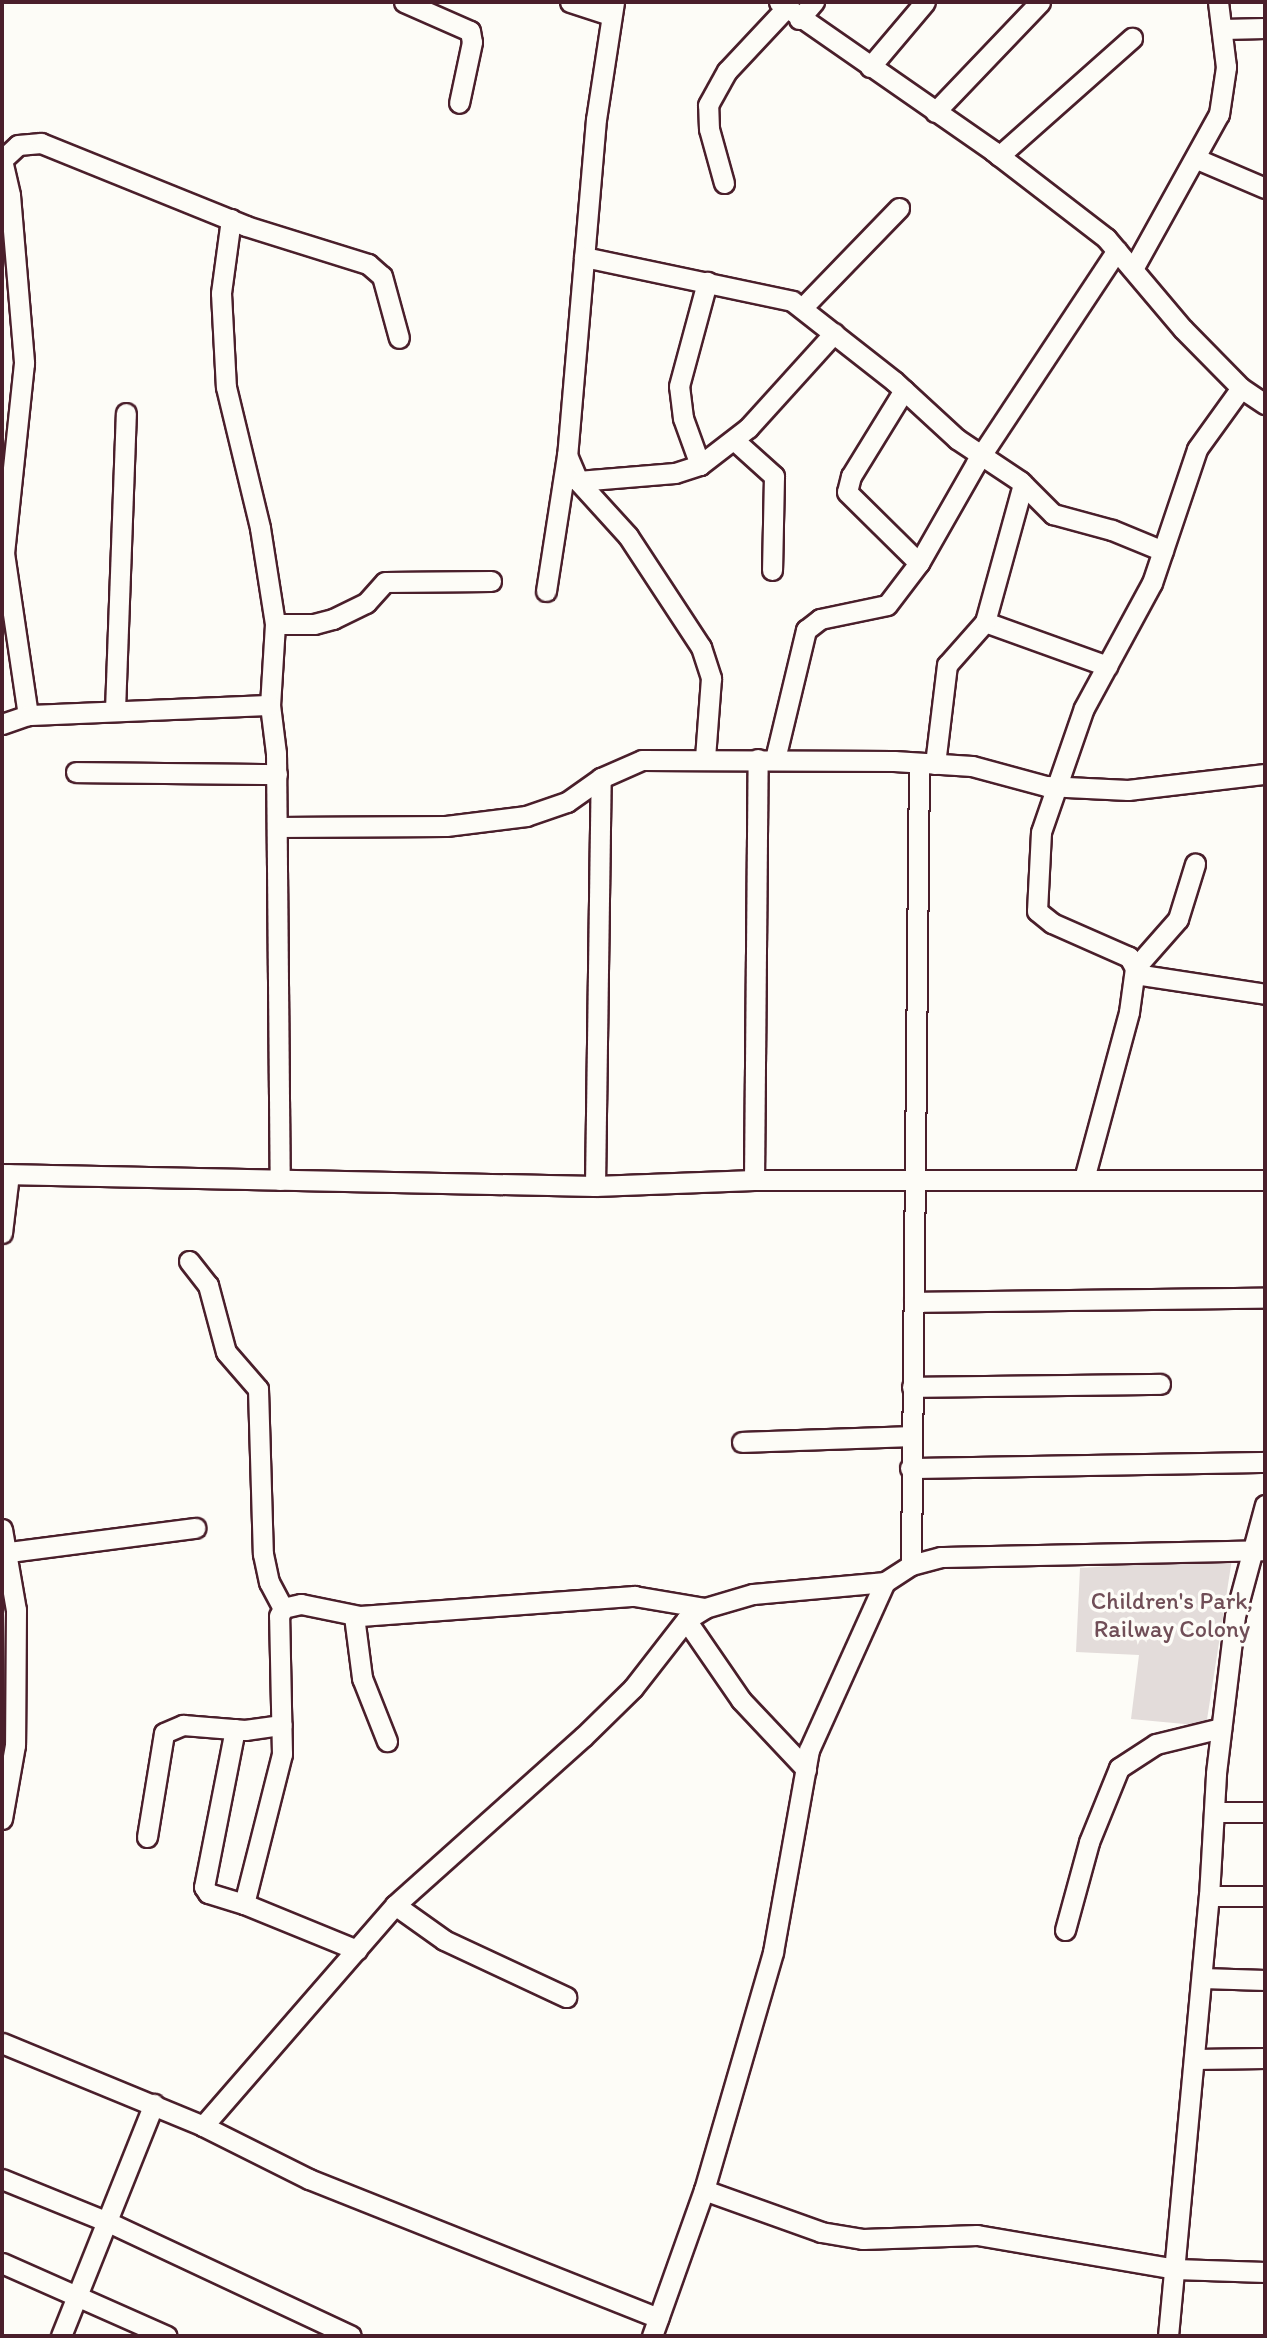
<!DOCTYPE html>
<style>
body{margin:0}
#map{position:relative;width:1267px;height:2338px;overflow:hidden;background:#fdfcf7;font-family:Itim,sans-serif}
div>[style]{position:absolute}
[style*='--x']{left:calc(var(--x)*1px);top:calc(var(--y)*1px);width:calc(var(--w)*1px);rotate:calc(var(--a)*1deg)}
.green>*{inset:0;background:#e3dcda}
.roads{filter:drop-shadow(2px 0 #4a1f2b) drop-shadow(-2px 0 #4a1f2b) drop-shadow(0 2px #4a1f2b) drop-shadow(0 -2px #4a1f2b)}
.minor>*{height:19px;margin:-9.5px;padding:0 9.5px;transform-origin:9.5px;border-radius:9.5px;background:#fdfcf7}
span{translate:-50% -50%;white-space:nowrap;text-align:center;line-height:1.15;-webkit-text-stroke:7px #fdfcf7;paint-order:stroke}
.park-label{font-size:24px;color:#704e57}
.frame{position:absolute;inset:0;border:4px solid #4a1f2b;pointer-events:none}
</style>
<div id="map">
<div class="green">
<i style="clip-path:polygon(1232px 1559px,1206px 1726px,1131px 1719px,1139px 1655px,1076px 1652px,1080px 1568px)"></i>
</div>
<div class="roads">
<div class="minor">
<i style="--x:404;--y:2;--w:72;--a:23.7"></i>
<i style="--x:470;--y:31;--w:11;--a:80"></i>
<i style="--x:472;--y:42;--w:62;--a:102"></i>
<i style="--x:570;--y:2;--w:42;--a:18"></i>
<i style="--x:614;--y:2;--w:118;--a:98.7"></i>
<i style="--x:596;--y:119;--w:337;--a:94.9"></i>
<i style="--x:567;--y:455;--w:28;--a:67"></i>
<i style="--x:578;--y:481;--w:74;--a:47.7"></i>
<i style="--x:628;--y:536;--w:133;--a:56.7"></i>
<i style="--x:701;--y:647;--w:33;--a:72"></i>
<i style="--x:711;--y:678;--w:80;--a:94.3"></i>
<i style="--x:779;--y:2;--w:261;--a:34.8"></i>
<i style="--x:993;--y:151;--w:143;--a:37.6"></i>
<i style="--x:1106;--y:238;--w:119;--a:49.8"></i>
<i style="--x:1183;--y:329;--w:83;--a:45.5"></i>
<i style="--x:1241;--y:388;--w:29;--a:34"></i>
<i style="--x:799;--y:19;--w:23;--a:-49"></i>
<i style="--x:1223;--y:29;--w:42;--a:-1.4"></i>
<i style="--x:870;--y:67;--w:85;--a:-49.8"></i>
<i style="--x:935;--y:112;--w:152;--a:-46.3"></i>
<i style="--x:999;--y:156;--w:178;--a:-41.6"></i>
<i style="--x:1197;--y:159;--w:74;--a:23.1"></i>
<i style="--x:2;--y:160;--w:36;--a:77"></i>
<i style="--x:10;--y:195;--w:169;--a:85.2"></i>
<i style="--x:24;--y:363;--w:191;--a:96"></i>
<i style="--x:4;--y:553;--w:164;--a:81.6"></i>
<i style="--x:2;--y:160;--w:22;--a:-43"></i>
<i style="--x:18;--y:145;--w:23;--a:-5"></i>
<i style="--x:41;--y:143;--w:221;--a:22"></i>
<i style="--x:246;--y:226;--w:128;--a:17.3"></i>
<i style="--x:368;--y:264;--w:18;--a:41"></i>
<i style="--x:382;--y:276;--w:64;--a:74.7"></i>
<i style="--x:724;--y:183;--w:56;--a:-105.5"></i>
<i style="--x:709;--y:129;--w:24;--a:-92"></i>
<i style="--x:708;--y:105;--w:39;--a:-61"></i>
<i style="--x:727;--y:71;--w:86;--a:-46.9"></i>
<i style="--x:231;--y:219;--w:75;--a:97.7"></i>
<i style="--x:221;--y:293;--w:94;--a:87"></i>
<i style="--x:226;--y:387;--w:145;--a:76.4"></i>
<i style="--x:260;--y:528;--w:97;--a:81.1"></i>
<i style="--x:275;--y:624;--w:81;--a:93.5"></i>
<i style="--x:270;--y:705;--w:48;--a:82.9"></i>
<i style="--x:276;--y:753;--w:427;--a:89.5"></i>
<i style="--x:584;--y:257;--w:213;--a:11.9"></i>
<i style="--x:792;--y:301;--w:130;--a:38.1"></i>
<i style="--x:894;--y:381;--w:86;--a:42.6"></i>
<i style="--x:957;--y:439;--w:76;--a:33.7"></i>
<i style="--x:1020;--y:481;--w:47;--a:45"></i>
<i style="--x:1053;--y:514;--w:61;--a:15.2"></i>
<i style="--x:1112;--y:530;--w:55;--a:22.4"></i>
<i style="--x:1133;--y:269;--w:177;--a:-61"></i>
<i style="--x:1219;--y:114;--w:48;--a:-81.5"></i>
<i style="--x:1226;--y:67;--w:65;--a:-97"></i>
<i style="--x:803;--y:307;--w:138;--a:-45.9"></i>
<i style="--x:904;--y:390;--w:101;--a:121.6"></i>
<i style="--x:851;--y:476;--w:16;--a:104"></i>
<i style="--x:847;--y:492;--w:101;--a:44.6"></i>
<i style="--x:734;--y:440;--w:54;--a:42"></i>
<i style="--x:774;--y:476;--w:94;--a:91.2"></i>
<i style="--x:700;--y:465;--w:50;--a:-109.9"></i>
<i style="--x:683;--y:418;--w:32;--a:-97"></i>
<i style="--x:679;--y:386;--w:108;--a:-74.9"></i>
<i style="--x:578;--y:481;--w:97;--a:-4.7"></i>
<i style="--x:675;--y:473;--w:26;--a:-18"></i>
<i style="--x:700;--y:465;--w:61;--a:-37.6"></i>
<i style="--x:748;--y:428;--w:128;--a:-47.8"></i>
<i style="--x:546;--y:591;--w:137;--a:-81.2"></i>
<i style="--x:985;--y:622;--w:130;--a:19.8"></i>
<i style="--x:275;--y:624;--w:39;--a:0"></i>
<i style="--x:314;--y:624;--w:20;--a:-15"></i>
<i style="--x:333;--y:619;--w:37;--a:-26"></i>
<i style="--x:366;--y:603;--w:28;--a:-48"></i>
<i style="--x:385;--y:582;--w:106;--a:-0.5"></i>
<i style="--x:115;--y:710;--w:297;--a:-87.9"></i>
<i style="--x:2;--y:724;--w:28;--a:-19"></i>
<i style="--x:28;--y:715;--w:242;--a:-2.4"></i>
<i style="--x:775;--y:759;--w:133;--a:-76.5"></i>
<i style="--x:806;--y:630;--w:18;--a:-38"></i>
<i style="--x:820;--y:619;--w:68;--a:-11.8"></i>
<i style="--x:887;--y:605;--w:53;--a:-52.7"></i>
<i style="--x:919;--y:563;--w:115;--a:-60.3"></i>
<i style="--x:976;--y:463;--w:255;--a:-56.5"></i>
<i style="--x:935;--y:764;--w:100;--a:-83.1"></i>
<i style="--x:947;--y:665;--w:57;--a:-48.5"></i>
<i style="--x:985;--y:622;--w:143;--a:-74.6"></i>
<i style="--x:76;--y:772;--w:201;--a:0.6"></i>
<i style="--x:277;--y:827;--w:169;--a:-0.3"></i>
<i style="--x:446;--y:826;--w:81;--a:-7.1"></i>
<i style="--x:526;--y:816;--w:43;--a:-18.9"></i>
<i style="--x:567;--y:802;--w:42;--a:-35.2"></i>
<i style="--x:601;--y:778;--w:45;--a:-23.7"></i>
<i style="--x:642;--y:760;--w:252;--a:0.2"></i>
<i style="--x:894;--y:761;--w:78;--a:3.7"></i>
<i style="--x:972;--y:766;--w:77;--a:15.1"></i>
<i style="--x:1046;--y:786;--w:82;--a:2.8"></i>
<i style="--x:1128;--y:790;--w:138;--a:-6.7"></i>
<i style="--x:1135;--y:968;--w:65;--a:-48.7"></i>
<i style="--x:1178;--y:919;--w:58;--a:-72.8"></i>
<i style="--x:1135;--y:974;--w:132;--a:8.7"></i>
<i style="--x:2;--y:1174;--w:593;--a:1.16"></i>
<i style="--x:595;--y:1186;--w:159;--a:-2.2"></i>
<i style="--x:754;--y:1180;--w:511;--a:0"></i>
<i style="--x:1084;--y:1179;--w:173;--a:-74.9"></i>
<i style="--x:1129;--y:1012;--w:44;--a:-82.2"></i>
<i style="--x:1135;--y:968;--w:13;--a:-119"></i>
<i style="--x:1129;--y:957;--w:84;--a:-156.2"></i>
<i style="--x:1052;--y:923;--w:19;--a:-141"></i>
<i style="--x:1037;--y:911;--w:79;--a:-87.1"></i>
<i style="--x:1041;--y:832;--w:131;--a:-70.9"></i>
<i style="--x:1084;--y:708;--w:142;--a:-61.5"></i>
<i style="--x:1152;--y:583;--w:141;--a:-71.4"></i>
<i style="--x:1197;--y:449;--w:75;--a:-54.2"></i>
<i style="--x:754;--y:1180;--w:421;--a:-89.5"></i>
<i style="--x:595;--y:1186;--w:408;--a:-89.2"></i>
<i style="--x:2;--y:1233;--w:59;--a:-83.2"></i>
<i style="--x:189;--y:1261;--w:31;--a:52"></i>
<i style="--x:208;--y:1285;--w:69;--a:75"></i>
<i style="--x:226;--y:1352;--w:49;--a:49.1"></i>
<i style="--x:258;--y:1389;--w:165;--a:88.3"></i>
<i style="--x:263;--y:1554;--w:29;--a:78"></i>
<i style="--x:269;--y:1582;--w:30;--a:62"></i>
<i style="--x:914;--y:1302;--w:351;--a:-0.7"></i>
<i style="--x:912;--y:1387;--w:248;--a:-0.7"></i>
<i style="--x:742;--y:1442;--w:169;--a:-2"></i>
<i style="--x:910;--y:1468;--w:355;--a:-1"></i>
<i style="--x:2;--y:1529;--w:82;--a:80.2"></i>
<i style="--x:16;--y:1610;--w:135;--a:90.4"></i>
<i style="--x:15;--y:1745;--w:75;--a:100"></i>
<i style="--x:9;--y:1552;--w:188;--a:-7.4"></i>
<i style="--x:911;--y:1565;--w:802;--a:-89.43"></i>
<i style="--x:354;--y:1616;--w:63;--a:82.6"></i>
<i style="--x:362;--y:1678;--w:68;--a:68.4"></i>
<i style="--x:686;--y:1620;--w:97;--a:55.5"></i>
<i style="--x:741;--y:1700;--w:95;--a:46.7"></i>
<i style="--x:235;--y:1729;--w:161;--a:101.1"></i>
<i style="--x:204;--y:1887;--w:7;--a:56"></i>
<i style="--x:208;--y:1893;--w:38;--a:17"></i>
<i style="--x:1216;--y:1812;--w:49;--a:0"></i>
<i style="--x:147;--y:1837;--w:105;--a:-80.7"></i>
<i style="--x:164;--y:1733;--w:21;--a:-23"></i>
<i style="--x:183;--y:1725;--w:62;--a:4.6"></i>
<i style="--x:245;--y:1730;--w:37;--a:-8"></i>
<i style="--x:1209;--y:1896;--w:56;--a:0"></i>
<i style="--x:395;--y:1905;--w:60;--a:35.5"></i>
<i style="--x:444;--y:1940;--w:135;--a:25"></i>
<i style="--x:1065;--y:1930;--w:91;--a:-74.7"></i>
<i style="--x:1089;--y:1842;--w:80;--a:-67.9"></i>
<i style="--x:1119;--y:1768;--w:44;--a:-33"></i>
<i style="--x:1156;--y:1744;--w:67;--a:-13.8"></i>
<i style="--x:357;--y:1950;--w:122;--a:-157.8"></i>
<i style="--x:244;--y:1904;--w:155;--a:-75.8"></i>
<i style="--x:282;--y:1754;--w:138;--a:-91.2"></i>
<i style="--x:279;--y:1616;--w:9;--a:-63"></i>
<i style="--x:283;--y:1608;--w:18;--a:-13"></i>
<i style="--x:301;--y:1604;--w:60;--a:11.5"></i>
<i style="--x:360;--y:1616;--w:275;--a:-4.2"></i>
<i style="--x:634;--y:1596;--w:72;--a:9.6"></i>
<i style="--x:1202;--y:1978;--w:63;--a:1.8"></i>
<i style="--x:2;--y:2043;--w:217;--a:22.4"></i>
<i style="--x:203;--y:2126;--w:293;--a:-49"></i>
<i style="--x:395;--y:1905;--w:252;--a:-41.8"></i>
<i style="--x:583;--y:1737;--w:70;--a:-44.4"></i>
<i style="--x:633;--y:1688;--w:86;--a:-52.1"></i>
<i style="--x:686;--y:1620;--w:22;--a:-32"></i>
<i style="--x:705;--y:1608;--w:50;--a:-16.3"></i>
<i style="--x:753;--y:1594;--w:133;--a:-5.2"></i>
<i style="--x:885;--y:1582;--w:31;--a:-33"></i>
<i style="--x:911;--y:1565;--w:31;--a:-15"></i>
<i style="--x:941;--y:1557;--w:324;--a:-1.2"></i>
<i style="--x:1194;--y:2059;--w:71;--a:-0.8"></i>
<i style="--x:203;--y:2126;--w:119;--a:26.6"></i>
<i style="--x:309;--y:2179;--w:376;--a:21.7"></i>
<i style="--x:2;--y:2179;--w:114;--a:22.1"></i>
<i style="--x:108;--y:2222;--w:268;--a:25.1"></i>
<i style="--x:704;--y:2190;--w:124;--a:19.7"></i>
<i style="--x:821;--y:2232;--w:43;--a:9.5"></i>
<i style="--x:863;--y:2239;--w:114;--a:-2"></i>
<i style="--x:977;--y:2235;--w:201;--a:9.7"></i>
<i style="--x:1175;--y:2269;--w:90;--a:1.9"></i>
<i style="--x:2;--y:2263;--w:180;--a:23.9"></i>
<i style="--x:61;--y:2336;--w:250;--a:-68.2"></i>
<i style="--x:652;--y:2336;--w:155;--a:-70.4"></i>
<i style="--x:704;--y:2190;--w:248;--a:-73.8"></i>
<i style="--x:773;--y:1952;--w:205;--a:-79.9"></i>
<i style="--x:809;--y:1750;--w:184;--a:-65.7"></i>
<i style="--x:1168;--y:2336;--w:442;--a:-84.7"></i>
<i style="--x:1209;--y:1896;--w:123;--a:-86.7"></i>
<i style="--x:1216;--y:1773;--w:158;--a:-83.1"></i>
<i style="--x:1235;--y:1616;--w:115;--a:-74.9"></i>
</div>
</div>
<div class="park-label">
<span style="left:1172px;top:1615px">Children's Park,<br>Railway Colony</span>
</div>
<div class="frame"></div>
</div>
